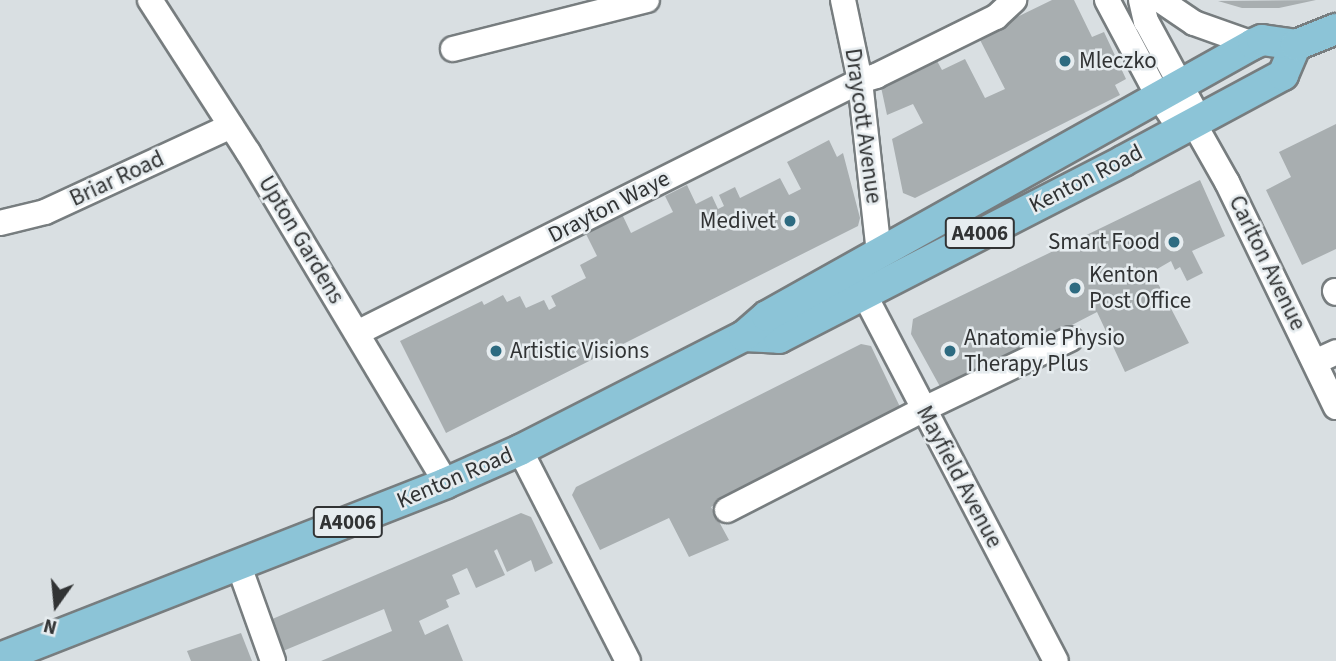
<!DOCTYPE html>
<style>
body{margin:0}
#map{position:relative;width:1336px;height:661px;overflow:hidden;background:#d9dfe2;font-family:"Source Sans 3",sans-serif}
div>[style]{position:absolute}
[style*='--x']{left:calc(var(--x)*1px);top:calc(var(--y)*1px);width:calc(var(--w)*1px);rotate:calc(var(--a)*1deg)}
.building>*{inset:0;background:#a8aeb0}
.roads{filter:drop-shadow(2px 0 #777d7f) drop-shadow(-2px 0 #777d7f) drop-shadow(0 2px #777d7f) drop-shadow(0 -2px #777d7f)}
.minor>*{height:24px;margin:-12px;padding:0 12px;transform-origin:12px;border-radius:12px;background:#fff}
.major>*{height:30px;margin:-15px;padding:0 15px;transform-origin:15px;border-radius:15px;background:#8cc4d7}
.dots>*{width:19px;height:19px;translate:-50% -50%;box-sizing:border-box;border:4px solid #e6ecef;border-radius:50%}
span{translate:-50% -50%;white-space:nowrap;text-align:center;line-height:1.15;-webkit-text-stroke:5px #e6ecef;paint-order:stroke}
.shield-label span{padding:2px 5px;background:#e6ecef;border:2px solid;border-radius:5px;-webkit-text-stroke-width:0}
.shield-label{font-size:21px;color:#313334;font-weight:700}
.poi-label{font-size:23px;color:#313334}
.left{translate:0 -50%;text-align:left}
.right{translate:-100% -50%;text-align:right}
.street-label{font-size:23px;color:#313334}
.north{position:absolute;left:21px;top:570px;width:70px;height:70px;-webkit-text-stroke:5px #e6ecef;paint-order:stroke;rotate:195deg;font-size:19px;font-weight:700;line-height:28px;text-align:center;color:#313334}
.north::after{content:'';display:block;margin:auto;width:24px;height:32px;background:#313334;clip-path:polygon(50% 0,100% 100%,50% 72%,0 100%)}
</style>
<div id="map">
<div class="building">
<i style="clip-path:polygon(1052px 0,1074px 0,1092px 37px,1104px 32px,1126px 79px,1115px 85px,1120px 95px,915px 198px,903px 193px,892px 139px,923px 123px,913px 104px,887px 115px,881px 87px,936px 59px,942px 70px,965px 59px,985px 98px,1005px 89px,978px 36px)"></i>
<i style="clip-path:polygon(1316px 0,1279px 8px,1242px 8px,1218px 1px)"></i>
<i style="clip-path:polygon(1336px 124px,1336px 249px,1302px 265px,1266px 190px,1291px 177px,1279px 152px)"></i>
<i style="clip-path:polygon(829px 140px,837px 157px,843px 153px,860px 218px,858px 226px,446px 433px,400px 341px,482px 301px,484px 305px,503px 295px,507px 302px,520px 296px,526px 308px,544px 300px,549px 310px,556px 306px,551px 296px,586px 278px,580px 265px,597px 256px,584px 230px,621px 212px,631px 233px,673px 212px,665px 196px,687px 185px,696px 204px,712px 196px,718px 209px,724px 206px,719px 195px,735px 187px,740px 198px,780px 178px,789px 195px,801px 189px,787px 162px)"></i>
<i style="clip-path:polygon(1200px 180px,1225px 236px,1192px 251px,1203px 273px,1187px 281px,1180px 267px,1175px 270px,1171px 261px,1152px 272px,1189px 343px,1125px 372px,1097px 312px,943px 392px,911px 334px,913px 319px)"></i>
<i style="clip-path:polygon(861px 344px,871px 346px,901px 409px,711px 507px,729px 540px,689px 557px,669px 518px,600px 550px,572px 495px,576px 487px)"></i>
<i style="clip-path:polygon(521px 513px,531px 517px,553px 563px,535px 572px,531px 560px,507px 572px,497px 549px,494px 551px,505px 575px,476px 588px,467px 568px,452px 575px,460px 594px,446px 600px,449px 607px,419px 621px,425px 635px,448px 624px,463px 661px,321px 661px,392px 631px,384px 609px,283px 651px,270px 620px)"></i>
<i style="clip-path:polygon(241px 633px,252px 661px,191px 661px,187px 651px)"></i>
</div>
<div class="roads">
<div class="minor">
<i style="--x:150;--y:0;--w:181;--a:57.2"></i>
<i style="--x:248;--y:152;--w:386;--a:59.1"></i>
<i style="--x:843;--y:0;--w:83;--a:78.1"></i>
<i style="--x:860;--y:81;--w:174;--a:83.7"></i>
<i style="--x:1107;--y:0;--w:109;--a:62"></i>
<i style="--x:1158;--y:96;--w:40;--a:56"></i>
<i style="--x:1141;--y:0;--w:22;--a:77"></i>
<i style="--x:1146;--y:21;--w:111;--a:61.6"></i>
<i style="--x:1160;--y:0;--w:41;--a:34.1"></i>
<i style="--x:1194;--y:23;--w:63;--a:19.6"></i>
<i style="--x:453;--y:49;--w:200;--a:-14.2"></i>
<i style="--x:1193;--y:122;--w:69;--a:60.5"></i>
<i style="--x:1227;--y:182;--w:250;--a:64.2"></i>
<i style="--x:0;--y:223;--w:46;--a:-13.7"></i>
<i style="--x:45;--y:212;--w:205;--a:-24.8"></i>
<i style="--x:1335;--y:291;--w:2;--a:63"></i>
<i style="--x:863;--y:292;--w:416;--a:62.4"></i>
<i style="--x:357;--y:333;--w:563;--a:-26.61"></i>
<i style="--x:860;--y:81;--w:17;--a:-17"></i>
<i style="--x:876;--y:76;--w:134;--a:-26.2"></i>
<i style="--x:996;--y:17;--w:25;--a:-43"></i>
<i style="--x:1315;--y:362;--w:23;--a:-25"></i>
<i style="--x:520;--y:450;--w:237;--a:62.9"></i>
<i style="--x:727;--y:510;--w:221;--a:-27.1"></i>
<i style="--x:924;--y:409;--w:162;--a:-25.6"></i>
<i style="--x:239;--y:566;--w:101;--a:70.3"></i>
</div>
<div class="major">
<i style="--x:744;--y:336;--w:35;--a:3"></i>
<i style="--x:779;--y:338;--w:387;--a:-27.2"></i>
<i style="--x:1123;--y:161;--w:182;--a:-28.3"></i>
<i style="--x:1283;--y:75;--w:33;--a:-67"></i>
<i style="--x:0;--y:658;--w:479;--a:-21.4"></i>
<i style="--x:446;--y:483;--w:81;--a:-24"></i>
<i style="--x:520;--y:450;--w:251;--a:-27"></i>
<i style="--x:744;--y:336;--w:30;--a:-41"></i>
<i style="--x:767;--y:316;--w:557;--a:-29.23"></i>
<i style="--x:1253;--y:44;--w:10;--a:-24"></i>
<i style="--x:1262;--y:40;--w:34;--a:8"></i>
<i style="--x:1296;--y:45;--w:43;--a:-21.8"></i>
</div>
</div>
<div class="dots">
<i style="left:1065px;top:61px;background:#2d6b81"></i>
<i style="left:790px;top:221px;background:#2d6b81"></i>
<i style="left:1174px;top:242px;background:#2d6b81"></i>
<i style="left:1075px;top:288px;background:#2d6b81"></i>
<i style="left:496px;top:351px;background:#2d6b81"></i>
<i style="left:950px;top:351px;background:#2d6b81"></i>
</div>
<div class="shield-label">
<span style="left:980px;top:233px">A4006</span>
<span style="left:348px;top:522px">A4006</span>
</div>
<div class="poi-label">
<span class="left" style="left:1079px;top:61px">Mleczko</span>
<span class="right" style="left:776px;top:221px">Medivet</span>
<span class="right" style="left:1160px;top:242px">Smart Food</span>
<span class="left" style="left:1089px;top:288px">Kenton<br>Post Office</span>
<span class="left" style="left:964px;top:351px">Anatomie Physio<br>Therapy Plus</span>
<span class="left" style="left:510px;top:351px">Artistic Visions</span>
</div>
<div class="street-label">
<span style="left:863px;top:126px;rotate:82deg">Draycott Avenue</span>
<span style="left:117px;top:179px;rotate:-25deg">Briar Road</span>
<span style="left:1086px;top:179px;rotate:-27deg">Kenton Road</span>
<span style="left:609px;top:207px;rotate:-27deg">Drayton Waye</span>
<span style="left:301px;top:240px;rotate:59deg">Upton Gardens</span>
<span style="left:1267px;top:263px;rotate:64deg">Carlton Avenue</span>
<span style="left:959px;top:477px;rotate:62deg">Mayfield Avenue</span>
<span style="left:455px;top:478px;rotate:-23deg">Kenton Road</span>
</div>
<div class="north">N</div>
</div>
